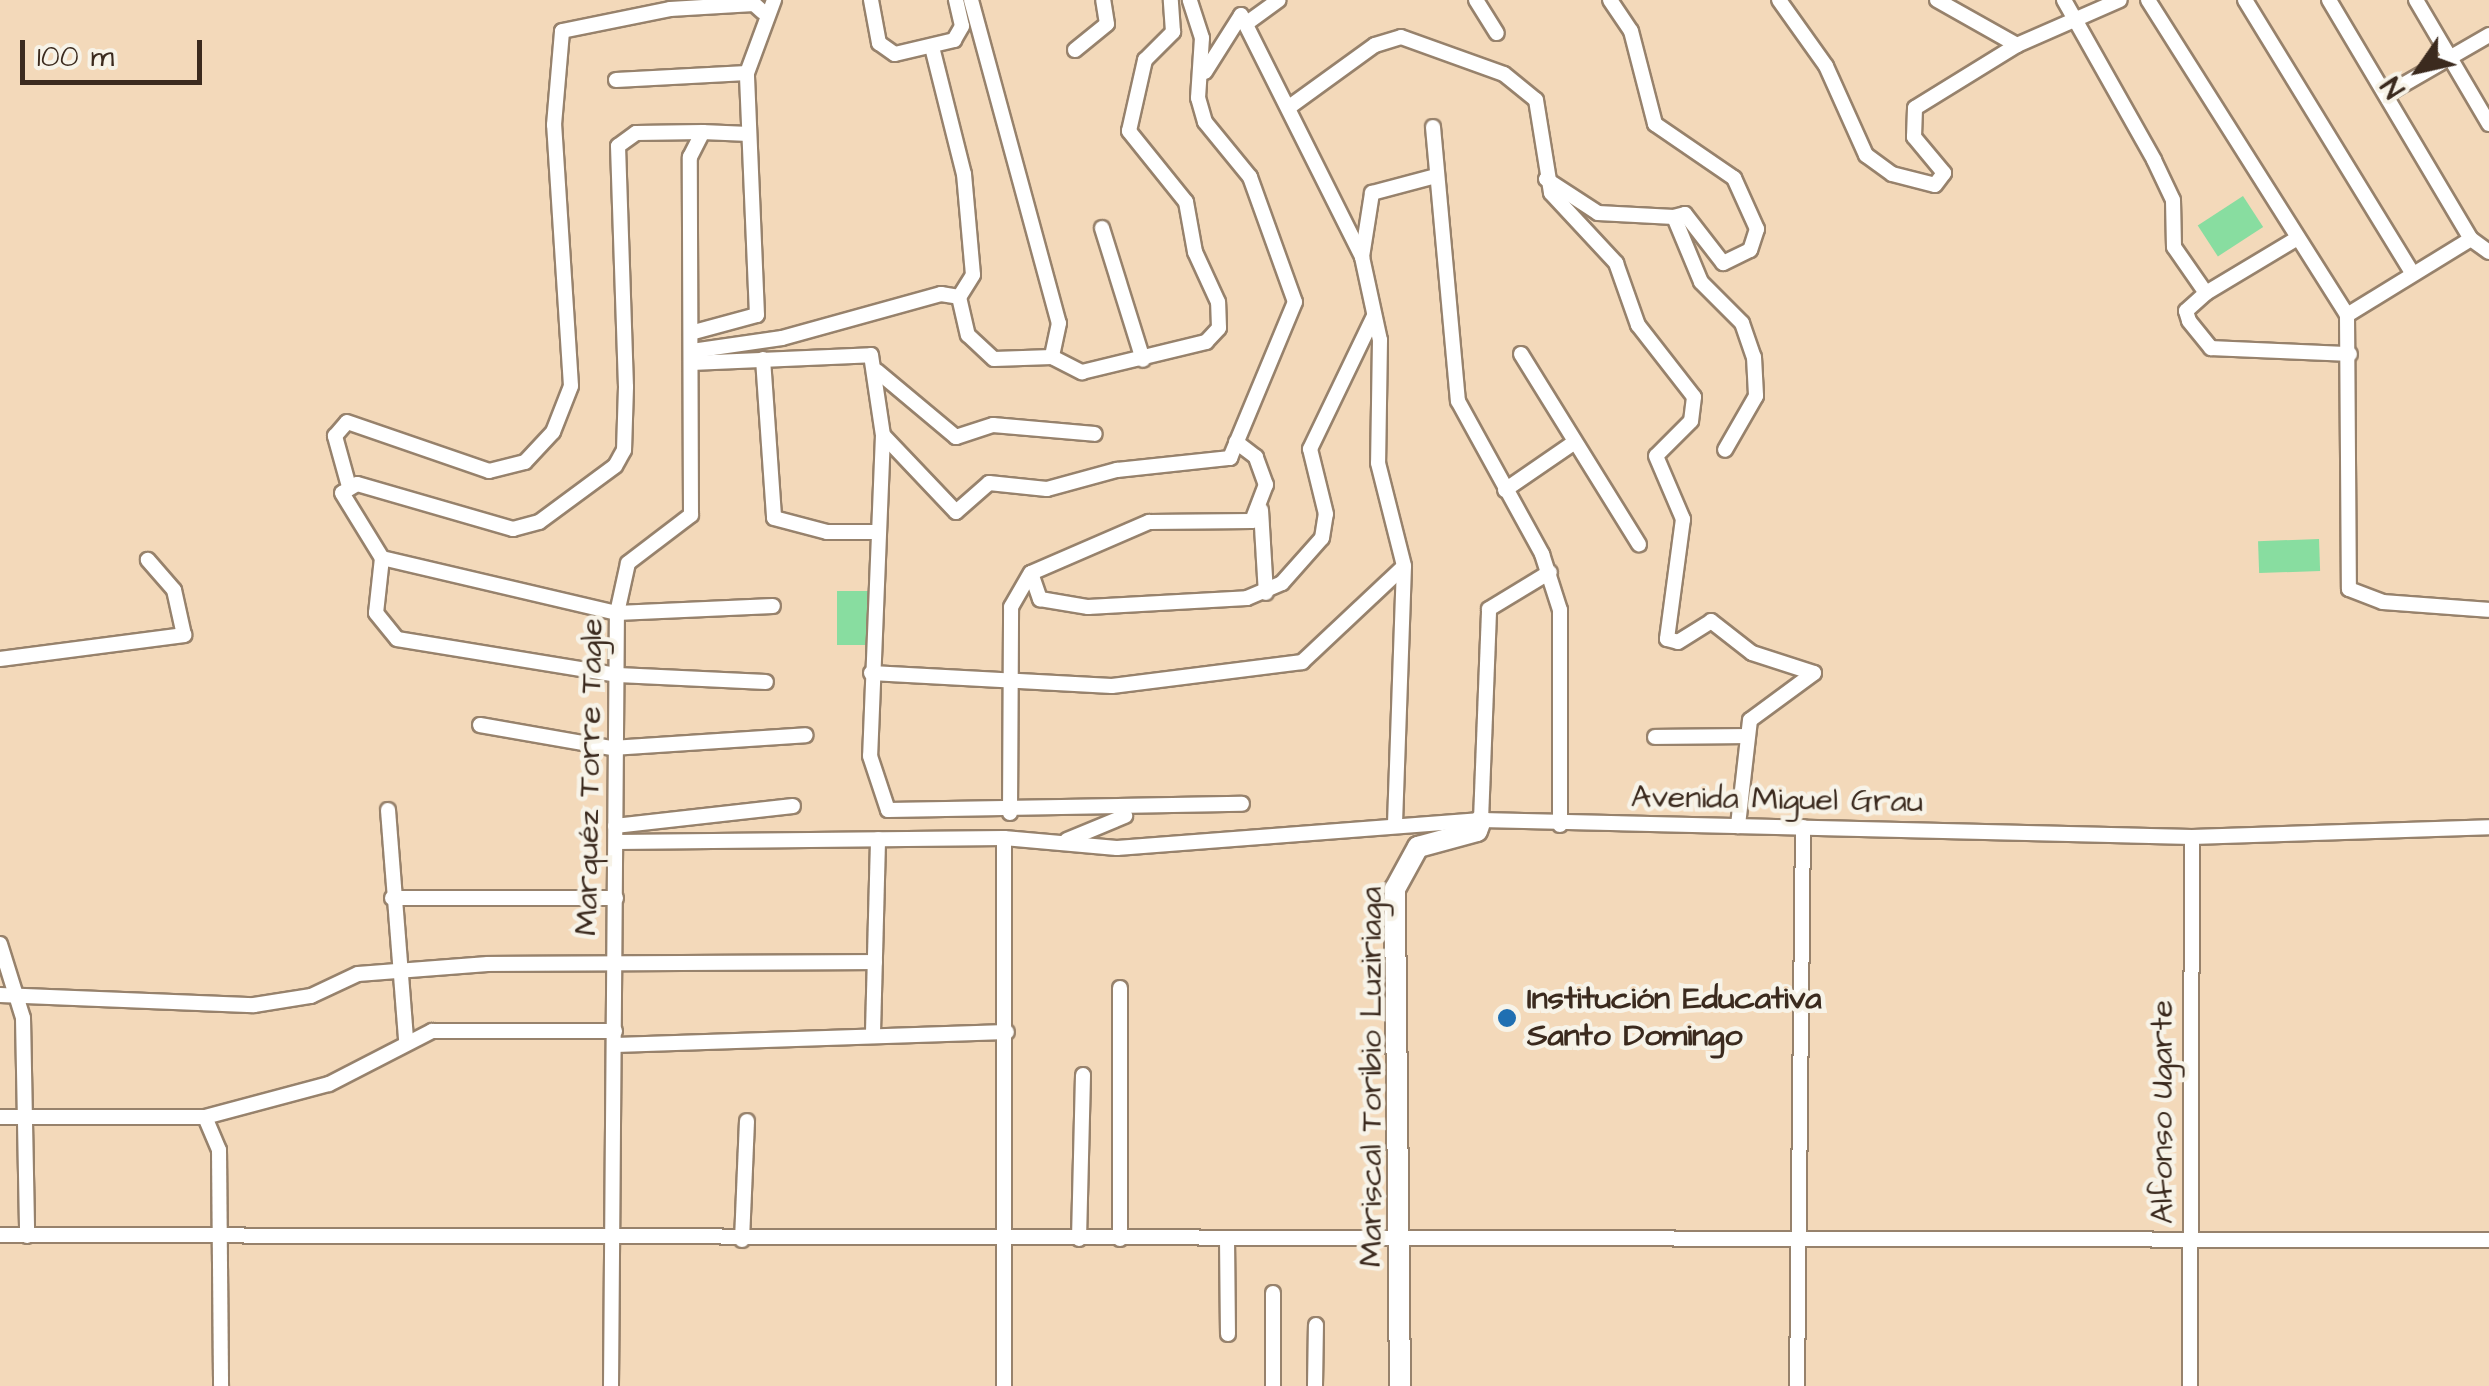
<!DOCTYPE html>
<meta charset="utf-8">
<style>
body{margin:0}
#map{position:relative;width:2489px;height:1386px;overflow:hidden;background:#f3d9ba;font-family:"Architects Daughter",sans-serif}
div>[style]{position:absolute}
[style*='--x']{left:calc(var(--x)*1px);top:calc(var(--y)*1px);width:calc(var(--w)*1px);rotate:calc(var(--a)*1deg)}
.green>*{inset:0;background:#88dda0;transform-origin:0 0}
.roads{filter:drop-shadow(2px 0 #97826c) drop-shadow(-2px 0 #97826c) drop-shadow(0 2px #97826c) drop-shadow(0 -2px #97826c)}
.street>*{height:14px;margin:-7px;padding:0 7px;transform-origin:7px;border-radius:7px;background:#fff}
.secondary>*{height:20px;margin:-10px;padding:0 10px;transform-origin:10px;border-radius:10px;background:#fff}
.dots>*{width:28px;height:28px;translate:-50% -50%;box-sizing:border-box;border:5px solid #f7f3e8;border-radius:50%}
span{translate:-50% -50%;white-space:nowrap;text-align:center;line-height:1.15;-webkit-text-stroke:9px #f7f3e8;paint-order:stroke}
.street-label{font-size:32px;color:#3b2a1e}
.poi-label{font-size:32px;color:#3b2a1e;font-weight:700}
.left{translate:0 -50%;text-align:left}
.north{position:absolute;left:2369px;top:20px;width:100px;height:100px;-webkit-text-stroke:8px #f7f3e8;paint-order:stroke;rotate:236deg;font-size:28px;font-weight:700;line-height:40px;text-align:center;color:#3b2a1e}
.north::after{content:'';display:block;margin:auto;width:35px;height:45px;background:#3b2a1e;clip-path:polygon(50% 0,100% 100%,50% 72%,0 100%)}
.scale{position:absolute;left:20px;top:40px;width:182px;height:45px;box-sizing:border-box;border:5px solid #3b2a1e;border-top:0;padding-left:12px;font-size:30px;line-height:35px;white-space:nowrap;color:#3b2a1e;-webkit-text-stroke:8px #f7f3e8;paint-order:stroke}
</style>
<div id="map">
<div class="green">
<i style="left:2243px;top:196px;width:37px;height:54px;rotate:57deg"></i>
<i style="left:2319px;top:539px;width:32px;height:61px;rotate:88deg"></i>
<i style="left:837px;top:591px;width:32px;height:54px"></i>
</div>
<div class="roads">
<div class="street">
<i style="--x:871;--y:0;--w:44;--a:79.5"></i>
<i style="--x:879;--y:43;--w:19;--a:35"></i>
<i style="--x:895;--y:54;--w:61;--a:-13.3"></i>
<i style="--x:954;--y:40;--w:16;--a:-60"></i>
<i style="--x:962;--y:26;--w:27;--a:-103"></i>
<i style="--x:971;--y:0;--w:335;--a:74.8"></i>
<i style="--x:1059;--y:323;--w:35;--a:102"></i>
<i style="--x:1476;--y:0;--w:39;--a:58"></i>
<i style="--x:1610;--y:0;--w:37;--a:56"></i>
<i style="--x:1631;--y:31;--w:96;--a:75.5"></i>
<i style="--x:1655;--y:124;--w:96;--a:34.4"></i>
<i style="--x:1734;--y:178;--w:56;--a:65.7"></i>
<i style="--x:1757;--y:229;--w:22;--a:108"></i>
<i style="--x:1750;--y:250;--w:30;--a:154"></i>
<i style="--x:1723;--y:263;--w:62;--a:-127.8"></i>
<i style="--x:1685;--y:214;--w:11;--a:165"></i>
<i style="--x:1674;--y:217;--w:70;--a:67.4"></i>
<i style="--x:1701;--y:282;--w:58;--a:45"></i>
<i style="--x:1742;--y:323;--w:36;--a:71"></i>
<i style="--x:1754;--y:357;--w:39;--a:87"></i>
<i style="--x:1756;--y:396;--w:62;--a:119.9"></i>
<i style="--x:1779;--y:0;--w:81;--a:54.5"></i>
<i style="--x:1826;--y:66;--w:98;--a:65.8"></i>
<i style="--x:1866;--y:155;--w:32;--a:36"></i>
<i style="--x:1892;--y:174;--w:44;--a:14.3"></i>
<i style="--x:1935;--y:185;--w:15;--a:-53"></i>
<i style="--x:1944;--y:173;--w:47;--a:-129.8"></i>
<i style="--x:1914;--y:137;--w:29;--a:-88"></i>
<i style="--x:1915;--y:108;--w:120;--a:-31.7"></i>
<i style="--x:2017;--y:45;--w:112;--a:-23.6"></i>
<i style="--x:1937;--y:0;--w:92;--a:29.4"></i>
<i style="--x:2064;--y:0;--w:184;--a:60.6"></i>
<i style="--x:2154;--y:160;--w:44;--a:64.6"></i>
<i style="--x:2173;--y:200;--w:47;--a:88.8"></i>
<i style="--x:2174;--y:247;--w:56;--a:55.2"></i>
<i style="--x:2148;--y:0;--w:373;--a:57.7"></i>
<i style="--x:2347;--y:315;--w:274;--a:89.6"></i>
<i style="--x:2349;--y:589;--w:36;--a:21"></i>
<i style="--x:2383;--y:602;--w:106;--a:4.3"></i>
<i style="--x:2245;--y:0;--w:319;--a:58.5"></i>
<i style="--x:2329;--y:0;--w:278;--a:59.3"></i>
<i style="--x:2471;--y:239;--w:22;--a:36"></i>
<i style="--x:2416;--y:0;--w:144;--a:59.5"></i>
<i style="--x:1247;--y:23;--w:39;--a:-36"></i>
<i style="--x:932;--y:47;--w:131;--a:75.9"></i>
<i style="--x:964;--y:174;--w:101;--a:84.9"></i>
<i style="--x:973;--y:275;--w:26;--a:122"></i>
<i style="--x:1075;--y:50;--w:41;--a:-39.1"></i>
<i style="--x:1107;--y:24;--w:24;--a:-99"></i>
<i style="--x:1205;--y:72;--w:67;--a:-57.7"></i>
<i style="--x:1241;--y:15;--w:271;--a:63.4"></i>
<i style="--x:1362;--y:257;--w:85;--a:77.8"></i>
<i style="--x:1380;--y:340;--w:123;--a:90.9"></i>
<i style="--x:1378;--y:463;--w:106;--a:75.8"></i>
<i style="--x:1404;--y:566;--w:256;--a:92"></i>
<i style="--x:616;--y:80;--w:131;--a:-3.1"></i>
<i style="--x:2387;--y:94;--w:118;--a:-30"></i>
<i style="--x:1292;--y:105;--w:102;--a:-35.9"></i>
<i style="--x:1375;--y:45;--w:27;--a:-17"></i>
<i style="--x:1401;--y:37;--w:109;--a:19.8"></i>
<i style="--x:1504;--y:74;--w:41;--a:39.1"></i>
<i style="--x:1536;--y:100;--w:94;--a:80.8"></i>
<i style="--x:1551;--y:193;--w:96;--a:47.1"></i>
<i style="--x:1616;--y:263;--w:66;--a:70.5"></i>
<i style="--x:1638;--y:325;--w:91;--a:52.1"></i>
<i style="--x:1694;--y:397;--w:24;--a:97"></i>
<i style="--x:1691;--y:421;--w:49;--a:135"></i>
<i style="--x:1656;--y:456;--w:69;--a:66.8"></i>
<i style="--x:1683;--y:519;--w:121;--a:97.6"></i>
<i style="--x:1667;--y:639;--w:11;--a:15"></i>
<i style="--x:1678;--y:642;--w:39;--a:-32"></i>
<i style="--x:1711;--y:621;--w:52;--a:38"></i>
<i style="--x:1752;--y:653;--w:65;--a:17.9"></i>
<i style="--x:1814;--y:673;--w:79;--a:143.7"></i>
<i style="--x:1750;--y:720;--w:107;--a:96.5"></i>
<i style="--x:1433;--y:127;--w:275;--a:84.8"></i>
<i style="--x:1458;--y:401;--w:175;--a:61.2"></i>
<i style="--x:1542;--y:554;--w:59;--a:72.2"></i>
<i style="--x:1560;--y:610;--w:215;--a:90"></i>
<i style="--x:703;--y:132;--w:67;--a:179.1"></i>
<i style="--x:636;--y:133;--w:22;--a:144"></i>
<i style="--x:618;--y:146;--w:241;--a:88.1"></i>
<i style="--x:626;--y:387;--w:63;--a:91.8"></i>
<i style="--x:624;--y:450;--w:18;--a:119"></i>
<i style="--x:615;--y:466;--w:94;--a:143.6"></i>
<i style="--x:539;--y:522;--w:27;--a:165"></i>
<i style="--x:513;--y:529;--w:162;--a:-163.9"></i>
<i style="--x:357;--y:484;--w:17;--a:149"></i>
<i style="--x:342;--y:493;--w:76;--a:58.4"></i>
<i style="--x:382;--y:558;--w:55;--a:96.2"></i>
<i style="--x:376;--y:613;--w:33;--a:51"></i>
<i style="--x:397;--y:639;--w:224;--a:9.3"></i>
<i style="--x:618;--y:675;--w:148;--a:2.7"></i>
<i style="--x:1546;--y:179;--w:62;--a:33.2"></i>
<i style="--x:1598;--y:213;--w:76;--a:3"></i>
<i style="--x:1102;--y:228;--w:138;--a:72.7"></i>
<i style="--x:2296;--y:239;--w:105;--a:149"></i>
<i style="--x:2206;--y:293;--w:27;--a:138"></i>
<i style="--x:2186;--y:311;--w:10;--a:73"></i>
<i style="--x:2189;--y:321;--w:35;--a:51"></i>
<i style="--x:2211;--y:348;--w:139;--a:2.5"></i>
<i style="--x:1362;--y:257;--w:65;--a:-81.1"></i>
<i style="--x:1372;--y:193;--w:62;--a:-14.9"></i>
<i style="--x:2347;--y:315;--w:145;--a:-31.5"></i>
<i style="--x:694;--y:332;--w:65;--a:-15.1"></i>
<i style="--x:757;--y:315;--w:242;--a:-92.4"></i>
<i style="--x:747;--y:73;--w:78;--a:-69.7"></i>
<i style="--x:692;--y:351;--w:91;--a:-8.2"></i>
<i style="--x:782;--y:338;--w:165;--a:-15.5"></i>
<i style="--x:941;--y:294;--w:18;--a:9"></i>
<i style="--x:959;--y:297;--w:39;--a:77"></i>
<i style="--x:968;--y:335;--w:35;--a:43"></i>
<i style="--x:994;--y:359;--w:58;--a:-2"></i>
<i style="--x:1052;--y:357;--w:34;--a:27"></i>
<i style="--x:1082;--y:372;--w:128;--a:-13.6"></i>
<i style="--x:1206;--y:342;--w:19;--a:-47"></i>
<i style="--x:1219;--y:328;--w:26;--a:-92"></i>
<i style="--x:1218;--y:302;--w:55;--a:-114.7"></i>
<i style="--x:1195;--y:252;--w:51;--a:-100.2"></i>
<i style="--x:1186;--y:202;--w:91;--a:-128.8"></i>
<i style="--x:1129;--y:131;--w:73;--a:-77.3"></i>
<i style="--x:1145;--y:60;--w:40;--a:-45"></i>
<i style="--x:1173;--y:32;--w:32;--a:-94"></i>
<i style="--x:1521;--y:354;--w:224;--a:58.2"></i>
<i style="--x:763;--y:359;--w:159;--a:86"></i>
<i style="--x:774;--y:518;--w:55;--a:14.8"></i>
<i style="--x:827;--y:532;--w:52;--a:0"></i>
<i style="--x:691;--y:363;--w:180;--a:-2.5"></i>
<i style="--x:871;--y:355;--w:81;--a:81.5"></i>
<i style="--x:883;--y:435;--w:106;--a:46.5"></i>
<i style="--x:956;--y:512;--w:44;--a:-41.3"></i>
<i style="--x:989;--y:483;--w:58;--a:5.9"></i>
<i style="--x:1047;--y:489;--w:73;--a:-15.2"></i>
<i style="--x:1117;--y:470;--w:114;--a:-6.1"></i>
<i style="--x:1230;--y:458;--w:169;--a:-67.4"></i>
<i style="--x:1295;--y:302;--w:133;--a:-109.8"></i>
<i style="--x:1250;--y:177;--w:71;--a:-129.3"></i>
<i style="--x:1205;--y:122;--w:25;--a:-106"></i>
<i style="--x:1198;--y:98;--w:60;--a:-86.2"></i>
<i style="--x:1202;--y:38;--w:40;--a:-108"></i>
<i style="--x:877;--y:371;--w:103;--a:39.9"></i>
<i style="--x:956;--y:437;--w:39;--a:-18"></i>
<i style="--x:993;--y:425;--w:102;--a:5"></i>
<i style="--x:883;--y:435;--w:321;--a:92.3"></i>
<i style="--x:870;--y:756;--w:57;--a:71.6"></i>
<i style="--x:888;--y:810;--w:354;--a:-1"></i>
<i style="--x:348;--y:483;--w:49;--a:-105.5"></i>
<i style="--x:335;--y:436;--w:18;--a:-49"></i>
<i style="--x:347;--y:422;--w:150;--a:19"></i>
<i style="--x:489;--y:471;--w:37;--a:-14"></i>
<i style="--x:525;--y:462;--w:41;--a:-47"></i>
<i style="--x:553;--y:432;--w:49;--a:-68.6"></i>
<i style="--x:571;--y:386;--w:262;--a:-93.7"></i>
<i style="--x:554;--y:125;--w:94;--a:-85.1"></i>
<i style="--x:562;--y:31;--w:110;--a:-11.5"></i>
<i style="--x:670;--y:9;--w:84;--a:-3.4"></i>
<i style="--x:754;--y:4;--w:12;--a:42"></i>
<i style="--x:1505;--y:490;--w:81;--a:-34.5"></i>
<i style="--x:1261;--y:510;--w:83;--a:86.6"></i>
<i style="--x:382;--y:558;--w:241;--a:13.2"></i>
<i style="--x:617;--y:613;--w:156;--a:-2.6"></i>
<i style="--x:1031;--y:573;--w:28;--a:71"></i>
<i style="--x:1040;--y:599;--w:49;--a:9.5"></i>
<i style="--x:1088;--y:607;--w:159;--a:-3.2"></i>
<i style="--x:1247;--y:598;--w:38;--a:-23"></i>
<i style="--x:1282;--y:583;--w:60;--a:-48.4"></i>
<i style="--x:1322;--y:538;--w:24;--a:-81"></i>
<i style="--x:1326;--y:514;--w:67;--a:-103.8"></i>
<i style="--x:1310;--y:449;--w:148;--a:-64.3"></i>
<i style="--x:0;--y:659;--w:186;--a:-7.4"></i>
<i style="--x:184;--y:635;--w:46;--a:-102.5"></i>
<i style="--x:174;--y:590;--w:40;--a:-131"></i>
<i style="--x:871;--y:673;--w:241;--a:3.1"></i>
<i style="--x:1112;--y:686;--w:192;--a:-7.2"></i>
<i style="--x:1302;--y:662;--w:139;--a:-43.2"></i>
<i style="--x:480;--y:725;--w:134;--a:9.9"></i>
<i style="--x:612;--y:748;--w:194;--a:-3.8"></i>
<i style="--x:1655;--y:737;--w:89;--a:-0.6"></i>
<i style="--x:388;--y:810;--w:232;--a:85.5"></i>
<i style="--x:1010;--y:813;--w:206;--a:-89.7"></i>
<i style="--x:1011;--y:607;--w:39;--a:-60"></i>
<i style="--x:1031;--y:573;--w:129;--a:-23.4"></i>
<i style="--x:1149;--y:522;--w:103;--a:-0.6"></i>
<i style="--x:1252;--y:521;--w:39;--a:-69"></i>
<i style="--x:1266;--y:485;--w:30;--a:-110"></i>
<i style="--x:1256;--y:457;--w:25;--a:-143"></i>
<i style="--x:1481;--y:820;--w:211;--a:-87.8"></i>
<i style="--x:1489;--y:609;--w:71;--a:-31.2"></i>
<i style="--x:615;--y:826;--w:179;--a:-6.4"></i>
<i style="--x:1067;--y:840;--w:63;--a:-22.5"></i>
<i style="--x:616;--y:842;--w:388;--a:-0.6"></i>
<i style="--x:1004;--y:838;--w:113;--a:5.1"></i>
<i style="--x:1117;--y:848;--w:365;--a:-4.4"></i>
<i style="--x:1481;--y:820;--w:711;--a:1.37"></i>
<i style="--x:2192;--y:837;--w:297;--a:-1.9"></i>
<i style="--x:392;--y:898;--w:224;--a:0"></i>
<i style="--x:0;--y:944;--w:77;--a:72.7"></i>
<i style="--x:23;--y:1018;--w:218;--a:88.9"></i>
<i style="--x:0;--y:995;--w:254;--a:2.3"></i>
<i style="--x:254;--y:1005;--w:58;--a:-9"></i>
<i style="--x:311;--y:996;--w:52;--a:-25.1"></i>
<i style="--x:358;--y:974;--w:130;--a:-4.4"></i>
<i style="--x:488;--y:964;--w:387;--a:-0.3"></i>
<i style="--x:873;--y:1032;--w:193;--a:-88.5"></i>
<i style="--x:615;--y:1045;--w:392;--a:-1.9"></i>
<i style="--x:0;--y:1117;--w:205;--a:0"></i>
<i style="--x:205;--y:1117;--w:128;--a:-14.9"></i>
<i style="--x:329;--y:1084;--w:116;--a:-27.2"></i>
<i style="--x:432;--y:1031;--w:183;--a:0"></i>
<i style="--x:205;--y:1117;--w:36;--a:67"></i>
<i style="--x:219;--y:1150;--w:236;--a:89.5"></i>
<i style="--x:0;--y:1235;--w:2489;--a:0.12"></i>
<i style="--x:1079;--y:1239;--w:164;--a:-88.6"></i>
<i style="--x:1120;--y:1239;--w:251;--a:-90"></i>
<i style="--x:1227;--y:1239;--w:95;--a:89.4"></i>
<i style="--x:742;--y:1240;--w:119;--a:-87.6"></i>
<i style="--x:611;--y:1386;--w:773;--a:-89.56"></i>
<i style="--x:617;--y:613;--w:51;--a:-77.6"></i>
<i style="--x:628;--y:563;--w:79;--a:-37.3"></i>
<i style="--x:691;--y:515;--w:358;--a:-90.2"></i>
<i style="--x:690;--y:157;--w:28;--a:-63"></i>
<i style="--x:703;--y:132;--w:45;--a:2.5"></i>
<i style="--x:1004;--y:1386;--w:548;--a:-90"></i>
<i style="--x:1273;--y:1386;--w:93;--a:-90"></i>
<i style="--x:1315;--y:1386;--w:61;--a:-89.1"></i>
<i style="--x:1797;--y:1386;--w:559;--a:-89.39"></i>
<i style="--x:2190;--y:1386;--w:549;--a:-89.79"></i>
</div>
<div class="secondary">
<i style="--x:1400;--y:1386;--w:497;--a:-90.6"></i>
<i style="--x:1395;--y:889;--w:48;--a:-61.3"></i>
<i style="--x:1418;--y:847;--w:61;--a:-15.2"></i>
<i style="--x:1477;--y:831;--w:12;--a:-70"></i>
</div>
</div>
<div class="dots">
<i style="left:1507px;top:1018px;background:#1f6fb2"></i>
</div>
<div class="street-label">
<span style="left:590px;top:777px;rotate:-89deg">Marquéz Torre Tagle</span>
<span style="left:1777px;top:800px;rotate:1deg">Avenida Miguel Grau</span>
<span style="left:1372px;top:1077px;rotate:-90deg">Mariscal Toribio Luziriaga</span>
<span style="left:2163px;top:1112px;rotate:-90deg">Alfonso Ugarte</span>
</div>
<div class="poi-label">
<span class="left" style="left:1527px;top:1018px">Institución Educativa<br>Santo Domingo</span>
</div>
<div class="north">N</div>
<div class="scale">100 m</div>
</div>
